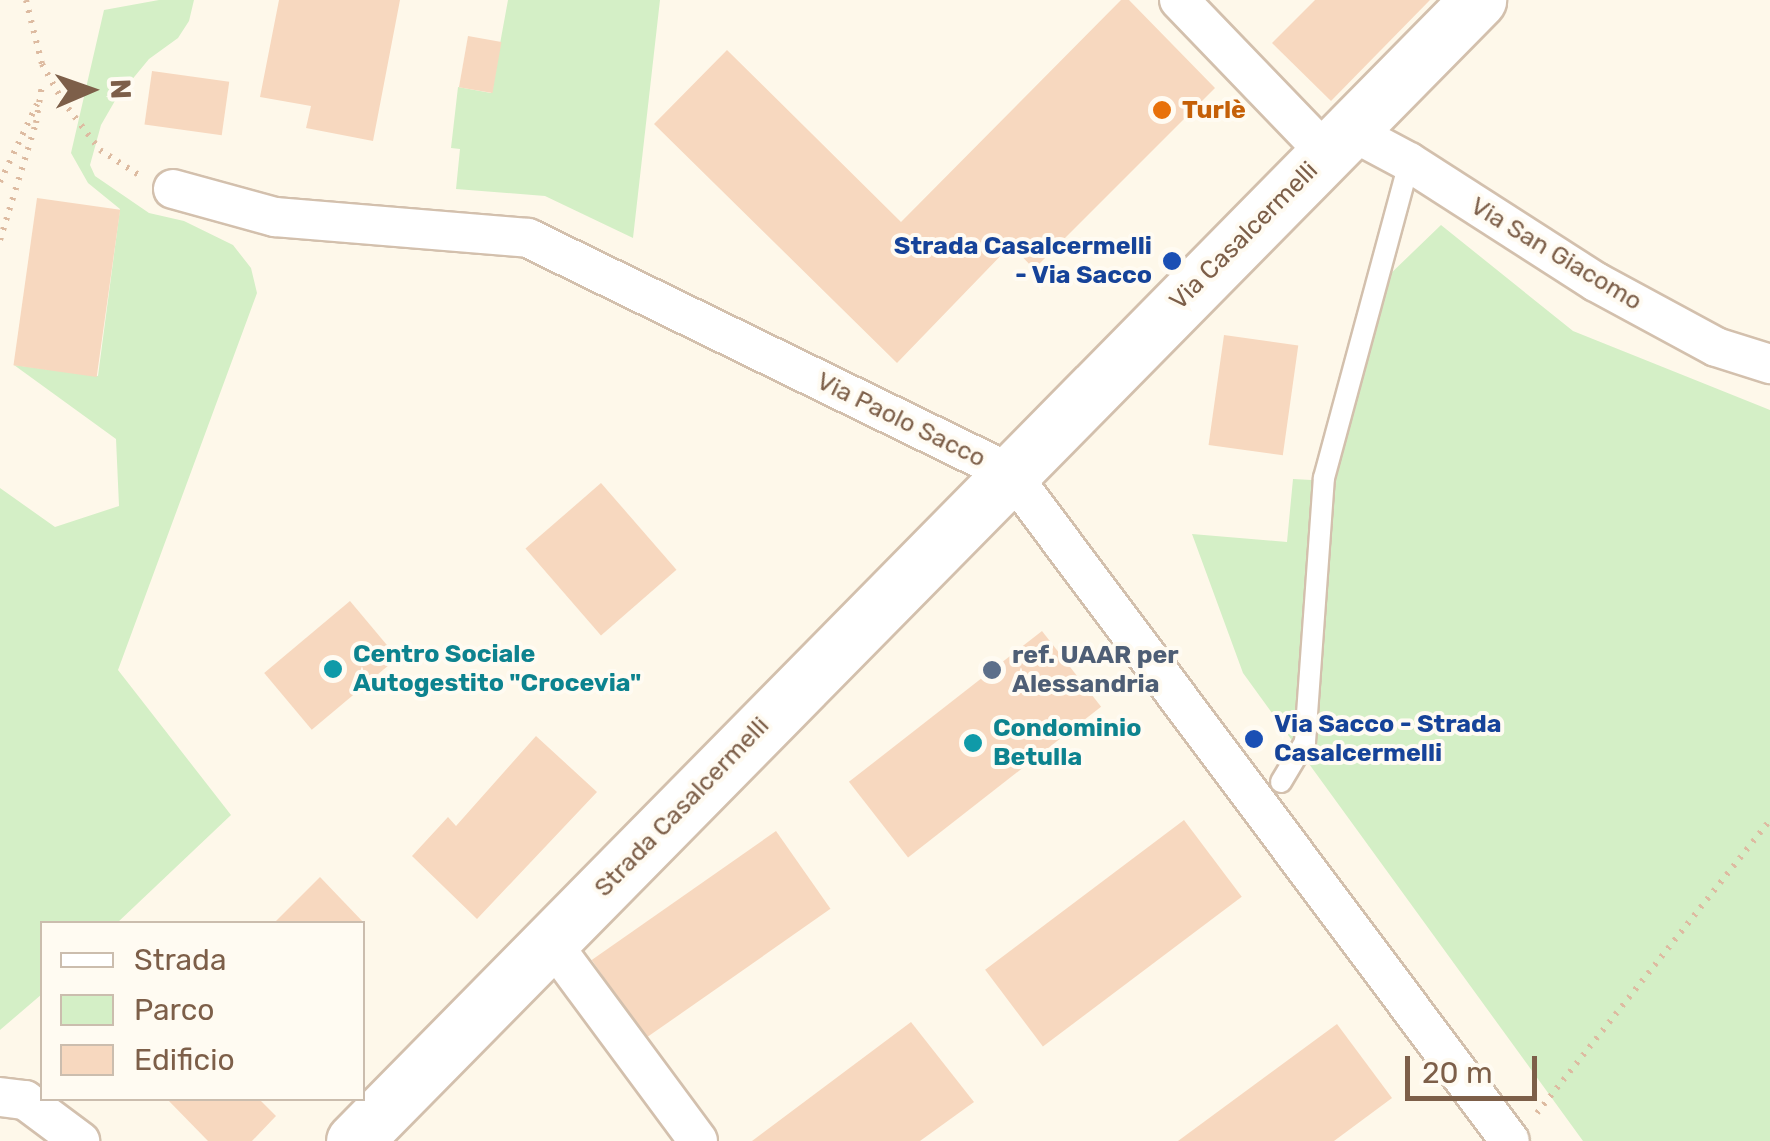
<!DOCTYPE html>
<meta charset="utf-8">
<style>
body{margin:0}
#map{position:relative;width:1770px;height:1141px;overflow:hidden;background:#fef8ea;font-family:Rubik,sans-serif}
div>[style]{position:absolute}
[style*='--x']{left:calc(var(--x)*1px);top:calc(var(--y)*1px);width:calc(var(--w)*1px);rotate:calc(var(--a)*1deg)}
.green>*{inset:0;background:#d4efc6}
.building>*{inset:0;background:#f7d8bf;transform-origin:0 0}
.path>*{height:6px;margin-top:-3px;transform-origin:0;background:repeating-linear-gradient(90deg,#ddbba1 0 2.5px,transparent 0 10.5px)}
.roads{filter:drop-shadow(2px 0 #d3c0ad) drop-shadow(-2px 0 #d3c0ad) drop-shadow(0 2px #d3c0ad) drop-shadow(0 -2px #d3c0ad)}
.lane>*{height:20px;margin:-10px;padding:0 10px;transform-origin:10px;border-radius:10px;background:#fff}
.street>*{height:38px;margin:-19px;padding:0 19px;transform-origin:19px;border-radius:19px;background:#fff}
.secondary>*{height:55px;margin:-27.5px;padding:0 27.5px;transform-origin:27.5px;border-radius:27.5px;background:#fff}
.dots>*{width:28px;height:28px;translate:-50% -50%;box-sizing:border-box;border:5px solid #fffbf2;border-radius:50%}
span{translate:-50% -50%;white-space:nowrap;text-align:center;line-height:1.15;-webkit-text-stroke:8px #fffbf2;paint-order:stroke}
.food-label{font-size:25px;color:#c56008;font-weight:700}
.left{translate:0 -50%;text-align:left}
.street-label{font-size:25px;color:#7d5f49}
.transit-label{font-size:25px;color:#164399;font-weight:700}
.right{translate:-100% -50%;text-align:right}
.culture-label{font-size:25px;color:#0d838f;font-weight:700}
.service-label{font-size:25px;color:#4e5e75;font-weight:700}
.legend{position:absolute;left:40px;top:921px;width:325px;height:180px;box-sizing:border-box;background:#fffbf2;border:2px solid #cbbdae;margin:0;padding:12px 18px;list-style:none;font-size:30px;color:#7d5f49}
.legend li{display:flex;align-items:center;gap:20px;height:50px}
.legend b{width:50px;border:2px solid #cbbdae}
.north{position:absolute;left:40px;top:40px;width:100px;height:100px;-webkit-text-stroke:8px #fffbf2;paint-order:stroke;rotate:88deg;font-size:28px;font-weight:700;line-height:40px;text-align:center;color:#7d5f49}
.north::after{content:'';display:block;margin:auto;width:35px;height:45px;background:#7d5f49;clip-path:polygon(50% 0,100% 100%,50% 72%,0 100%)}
.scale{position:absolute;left:1405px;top:1056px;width:132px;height:45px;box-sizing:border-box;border:5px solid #7d5f49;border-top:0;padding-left:12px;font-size:30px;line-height:35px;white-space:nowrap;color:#7d5f49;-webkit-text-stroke:8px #fffbf2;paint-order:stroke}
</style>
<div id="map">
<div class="green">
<i style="clip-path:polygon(159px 0,194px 0,189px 21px,178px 38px,149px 59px,116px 99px,101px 125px,90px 165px,95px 176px,149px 213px,184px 221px,233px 245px,251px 268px,257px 293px,118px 670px,231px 815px,117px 923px,42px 924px,42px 994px,0 1030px,0 488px,55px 527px,119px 506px,116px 439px,14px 365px,98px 376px,120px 209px,88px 183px,71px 153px,104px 10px)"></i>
<i style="clip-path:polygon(508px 0,660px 0,633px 238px,545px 196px,456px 189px,460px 149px,451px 148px,458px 87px,491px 93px)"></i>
<i style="clip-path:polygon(1441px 225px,1573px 331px,1770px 410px,1770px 1141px,1583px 1141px,1243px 673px,1192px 534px,1287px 542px,1293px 479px,1330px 481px,1385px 279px)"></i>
</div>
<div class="building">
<i style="clip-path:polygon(279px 0,400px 0,373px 141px,306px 128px,311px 106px,260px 97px)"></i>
<i style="clip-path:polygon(1121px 0,1129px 0,1215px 88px,1034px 269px,1011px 245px,897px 363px,654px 124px,727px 50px,901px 222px)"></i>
<i style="clip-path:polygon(1315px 0,1430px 0,1331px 101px,1272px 43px)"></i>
<i style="left:468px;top:36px;width:34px;height:52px;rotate:10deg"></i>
<i style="left:152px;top:71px;width:78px;height:54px;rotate:8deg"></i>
<i style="left:37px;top:198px;width:84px;height:169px;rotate:8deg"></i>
<i style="left:1224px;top:335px;width:75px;height:111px;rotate:8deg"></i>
<i style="left:601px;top:483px;width:115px;height:100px;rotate:49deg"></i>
<i style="left:350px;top:601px;width:74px;height:112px;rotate:50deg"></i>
<i style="left:1042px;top:631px;width:96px;height:245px;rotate:52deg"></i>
<i style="clip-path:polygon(536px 736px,597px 792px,477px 919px,412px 856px,448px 817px,456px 826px)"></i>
<i style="left:1184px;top:820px;width:96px;height:249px;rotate:53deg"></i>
<i style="left:776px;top:831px;width:95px;height:225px;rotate:55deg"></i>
<i style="clip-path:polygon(320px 877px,365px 924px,273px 924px)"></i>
<i style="clip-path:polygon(911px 1022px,974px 1102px,920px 1141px,752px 1141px)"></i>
<i style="clip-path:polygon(1337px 1024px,1392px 1098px,1334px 1141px,1178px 1141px)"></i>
<i style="clip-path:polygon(166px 1098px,258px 1098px,276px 1116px,252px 1141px,208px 1141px)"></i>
</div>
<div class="path">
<i style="--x:26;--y:0;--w:66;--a:76"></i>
<i style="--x:42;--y:64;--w:41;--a:60.9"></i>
<i style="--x:62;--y:100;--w:63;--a:52.8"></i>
<i style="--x:100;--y:150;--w:46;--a:32.7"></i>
<i style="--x:0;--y:182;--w:89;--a:-64.6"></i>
<i style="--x:0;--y:240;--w:122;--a:-72.9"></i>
<i style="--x:36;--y:123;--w:37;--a:-81"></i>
<i style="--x:1537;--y:1113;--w:374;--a:-51.5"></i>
</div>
<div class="roads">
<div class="lane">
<i style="--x:1281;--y:782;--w:47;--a:-59"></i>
<i style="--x:1305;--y:742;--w:265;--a:-85.9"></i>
<i style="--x:1324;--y:478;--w:327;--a:-74.9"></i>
</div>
<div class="street">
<i style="--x:1179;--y:0;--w:212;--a:46.1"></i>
<i style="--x:1349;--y:130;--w:68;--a:28.1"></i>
<i style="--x:1409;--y:162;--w:222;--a:32.7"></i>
<i style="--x:1596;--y:282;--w:136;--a:28.4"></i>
<i style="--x:1716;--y:347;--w:57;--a:17.5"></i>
<i style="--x:173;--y:189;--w:106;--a:15.4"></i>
<i style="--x:275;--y:217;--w:254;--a:4.7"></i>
<i style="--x:528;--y:238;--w:536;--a:25.99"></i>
<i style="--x:1010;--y:473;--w:834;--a:53.19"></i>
<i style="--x:551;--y:942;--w:247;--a:53.5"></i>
<i style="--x:0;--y:1097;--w:25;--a:7"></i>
<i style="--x:25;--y:1100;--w:69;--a:36.7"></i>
</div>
<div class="secondary">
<i style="--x:354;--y:1141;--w:1602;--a:-45.43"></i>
</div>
</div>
<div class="dots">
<i style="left:1162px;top:110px;background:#e8710a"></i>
<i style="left:1172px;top:261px;background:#1a4fb4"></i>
<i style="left:333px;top:669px;background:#0f9aa8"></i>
<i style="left:992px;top:670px;background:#5c6f8a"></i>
<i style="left:1254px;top:739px;background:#1a4fb4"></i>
<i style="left:973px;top:743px;background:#0f9aa8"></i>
</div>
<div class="food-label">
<span class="left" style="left:1182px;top:110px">Turlè</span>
</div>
<div class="street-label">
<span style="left:1244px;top:236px;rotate:-45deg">Via Casalcermelli</span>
<span style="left:1556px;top:254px;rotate:31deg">Via San Giacomo</span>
<span style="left:901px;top:420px;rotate:26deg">Via Paolo Sacco</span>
<span style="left:682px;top:807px;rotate:-46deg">Strada Casalcermelli</span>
</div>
<div class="transit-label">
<span class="right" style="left:1152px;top:261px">Strada Casalcermelli<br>- Via Sacco</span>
<span class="left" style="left:1274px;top:739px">Via Sacco - Strada<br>Casalcermelli</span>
</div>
<div class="culture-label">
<span class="left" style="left:353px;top:669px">Centro Sociale<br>Autogestito "Crocevia"</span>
<span class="left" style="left:993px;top:743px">Condominio<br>Betulla</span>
</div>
<div class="service-label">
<span class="left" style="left:1012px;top:670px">ref. UAAR per<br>Alessandria</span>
</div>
<ul class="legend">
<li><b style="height:12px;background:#fff"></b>Strada</li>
<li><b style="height:28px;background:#d4efc6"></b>Parco</li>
<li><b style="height:28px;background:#f7d8bf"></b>Edificio</li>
</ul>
<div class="north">N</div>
<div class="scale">20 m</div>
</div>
